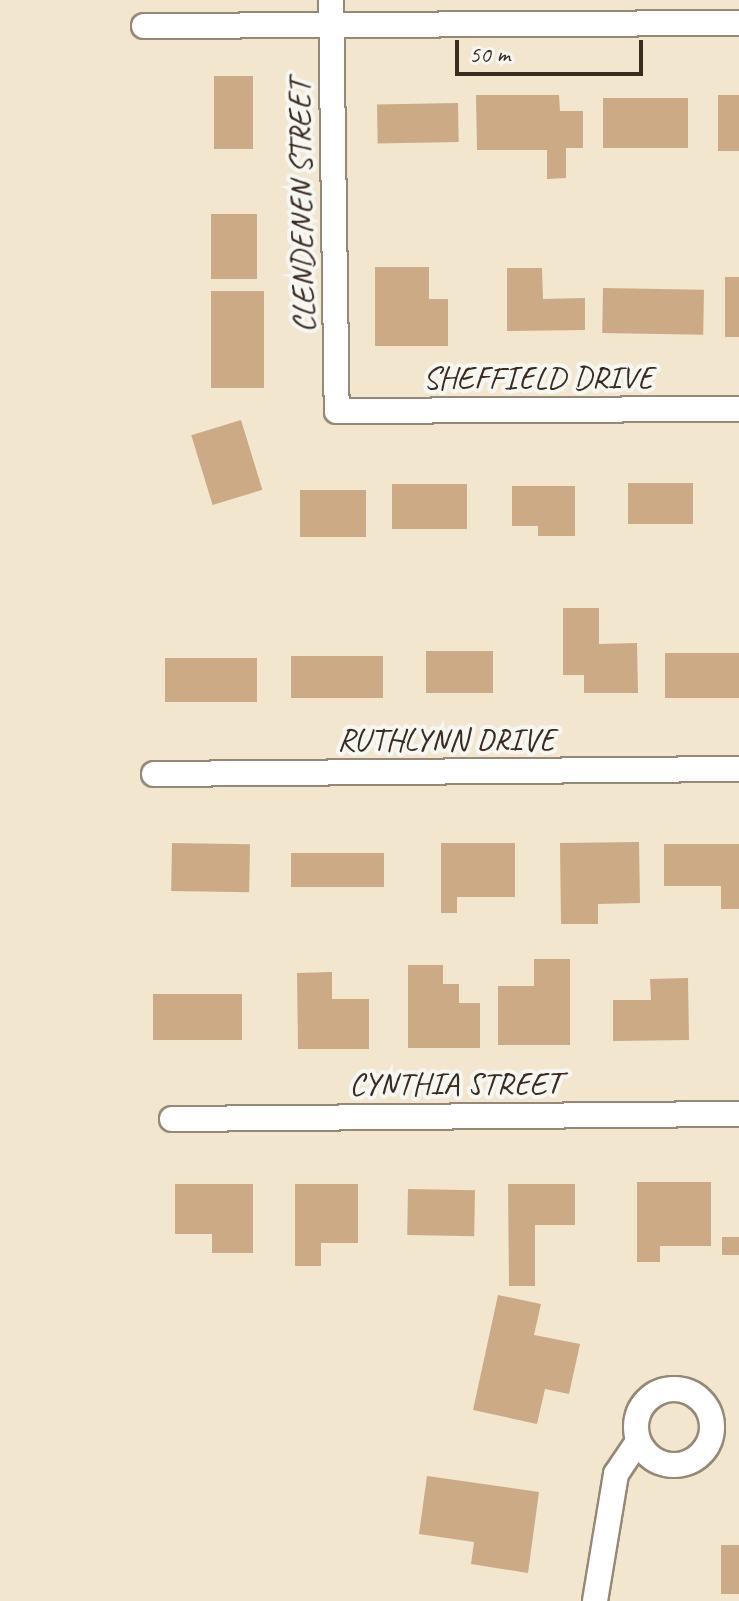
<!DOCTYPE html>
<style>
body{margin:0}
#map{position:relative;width:739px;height:1601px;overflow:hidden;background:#f2e6cf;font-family:Caveat,sans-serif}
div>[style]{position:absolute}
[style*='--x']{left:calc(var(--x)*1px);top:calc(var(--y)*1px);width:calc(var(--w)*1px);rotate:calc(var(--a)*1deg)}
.building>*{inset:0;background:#ccaa86;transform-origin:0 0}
.roads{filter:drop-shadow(2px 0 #968876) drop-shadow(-2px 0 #968876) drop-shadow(0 2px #968876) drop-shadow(0 -2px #968876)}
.minor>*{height:24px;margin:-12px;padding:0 12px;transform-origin:12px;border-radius:12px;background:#fff}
.minor>.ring{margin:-12px;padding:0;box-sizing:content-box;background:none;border:24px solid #fff;border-radius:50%}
span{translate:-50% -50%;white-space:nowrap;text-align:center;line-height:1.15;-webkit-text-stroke:8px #f6f6f2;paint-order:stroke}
.street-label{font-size:32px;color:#3b2a1e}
.scale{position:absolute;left:455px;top:40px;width:188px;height:36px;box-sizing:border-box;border:4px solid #3b2a1e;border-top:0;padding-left:10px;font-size:24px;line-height:28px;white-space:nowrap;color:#3b2a1e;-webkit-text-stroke:6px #f6f6f2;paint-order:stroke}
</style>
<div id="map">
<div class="building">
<i style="left:214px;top:76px;width:39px;height:73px"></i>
<i style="clip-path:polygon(476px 95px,559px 95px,560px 111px,583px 111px,583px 148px,566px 148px,566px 178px,547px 179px,547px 150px,477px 150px)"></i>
<i style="left:718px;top:95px;width:21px;height:56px"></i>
<i style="left:603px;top:98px;width:85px;height:50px"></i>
<i style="left:458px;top:103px;width:39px;height:81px;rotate:89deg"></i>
<i style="left:211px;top:214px;width:46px;height:65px"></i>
<i style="clip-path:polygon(375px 267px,429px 267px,429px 299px,448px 299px,448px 346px,375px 346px)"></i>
<i style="clip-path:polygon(507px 268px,542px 268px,543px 299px,585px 298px,585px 330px,507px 331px)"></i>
<i style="left:725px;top:277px;width:14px;height:60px"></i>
<i style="left:603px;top:288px;width:101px;height:45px;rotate:1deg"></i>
<i style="left:211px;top:291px;width:53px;height:97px"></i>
<i style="left:241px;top:420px;width:73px;height:52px;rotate:73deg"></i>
<i style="left:628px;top:483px;width:65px;height:41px"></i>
<i style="left:392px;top:484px;width:75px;height:45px"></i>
<i style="clip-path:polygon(512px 486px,575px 486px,575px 536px,538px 536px,538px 526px,512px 526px)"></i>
<i style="left:300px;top:490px;width:66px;height:47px"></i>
<i style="clip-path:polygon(563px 608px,599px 608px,599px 644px,637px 643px,638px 693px,584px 693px,584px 675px,563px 675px)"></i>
<i style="left:426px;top:651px;width:67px;height:42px"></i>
<i style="left:665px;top:653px;width:74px;height:45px"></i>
<i style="left:383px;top:656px;width:42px;height:92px;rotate:90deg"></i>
<i style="left:165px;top:658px;width:92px;height:44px"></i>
<i style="clip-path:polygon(639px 842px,640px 903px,598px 904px,598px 924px,561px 924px,560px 843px)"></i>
<i style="left:172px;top:843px;width:78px;height:48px;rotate:1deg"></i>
<i style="clip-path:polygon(441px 843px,515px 843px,515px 897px,457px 897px,457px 913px,441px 913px)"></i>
<i style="clip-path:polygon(664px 844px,739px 844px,739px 909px,721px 909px,721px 886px,664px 886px)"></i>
<i style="left:384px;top:853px;width:34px;height:93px;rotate:90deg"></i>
<i style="clip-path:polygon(534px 959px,570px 959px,570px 1045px,498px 1045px,498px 986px,534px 986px)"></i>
<i style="clip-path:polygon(408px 965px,443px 965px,443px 984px,459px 984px,459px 1003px,480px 1003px,480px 1048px,408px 1048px)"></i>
<i style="clip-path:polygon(332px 972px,332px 999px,369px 999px,369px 1049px,298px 1049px,297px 973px)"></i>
<i style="clip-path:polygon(688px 978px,689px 1040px,613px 1041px,613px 1000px,651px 1000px,650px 979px)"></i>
<i style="left:242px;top:994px;width:46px;height:89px;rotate:90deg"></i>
<i style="clip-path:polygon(637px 1182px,711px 1182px,711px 1246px,660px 1246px,660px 1262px,637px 1262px)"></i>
<i style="clip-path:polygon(175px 1184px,253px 1184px,253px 1253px,212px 1253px,212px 1234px,175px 1234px)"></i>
<i style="clip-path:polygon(295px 1184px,358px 1184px,358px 1243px,321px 1243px,321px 1266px,295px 1266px)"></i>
<i style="clip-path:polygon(508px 1184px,575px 1184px,575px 1225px,535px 1225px,535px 1286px,509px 1286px)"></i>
<i style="left:408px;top:1189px;width:67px;height:46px;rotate:1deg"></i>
<i style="left:722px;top:1237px;width:17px;height:18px"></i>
<i style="clip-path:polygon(498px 1295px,541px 1304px,534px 1335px,580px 1344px,569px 1394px,545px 1389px,537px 1424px,473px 1410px)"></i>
<i style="clip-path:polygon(427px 1476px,539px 1492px,528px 1573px,471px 1564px,474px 1542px,419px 1534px)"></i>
<i style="left:721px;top:1545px;width:18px;height:49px"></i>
</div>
<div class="roads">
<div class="minor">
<i style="--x:331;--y:0;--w:411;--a:89.2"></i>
<i style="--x:337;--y:411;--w:402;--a:-0.3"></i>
<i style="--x:144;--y:26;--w:595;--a:-0.29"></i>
<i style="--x:154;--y:774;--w:585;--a:-0.49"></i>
<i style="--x:172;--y:1119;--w:567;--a:-0.51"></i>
<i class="ring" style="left:636px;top:1389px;width:52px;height:52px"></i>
<i style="--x:595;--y:1601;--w:129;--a:-80.6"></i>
<i style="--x:616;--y:1474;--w:40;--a:-56"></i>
</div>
</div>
<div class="street-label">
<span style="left:302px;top:206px;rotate:-91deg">CLENDENEN STREET</span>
<span style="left:538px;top:378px">SHEFFIELD DRIVE</span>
<span style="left:446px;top:740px">RUTHLYNN DRIVE</span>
<span style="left:455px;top:1084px">CYNTHIA STREET</span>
</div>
<div class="scale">50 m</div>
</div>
